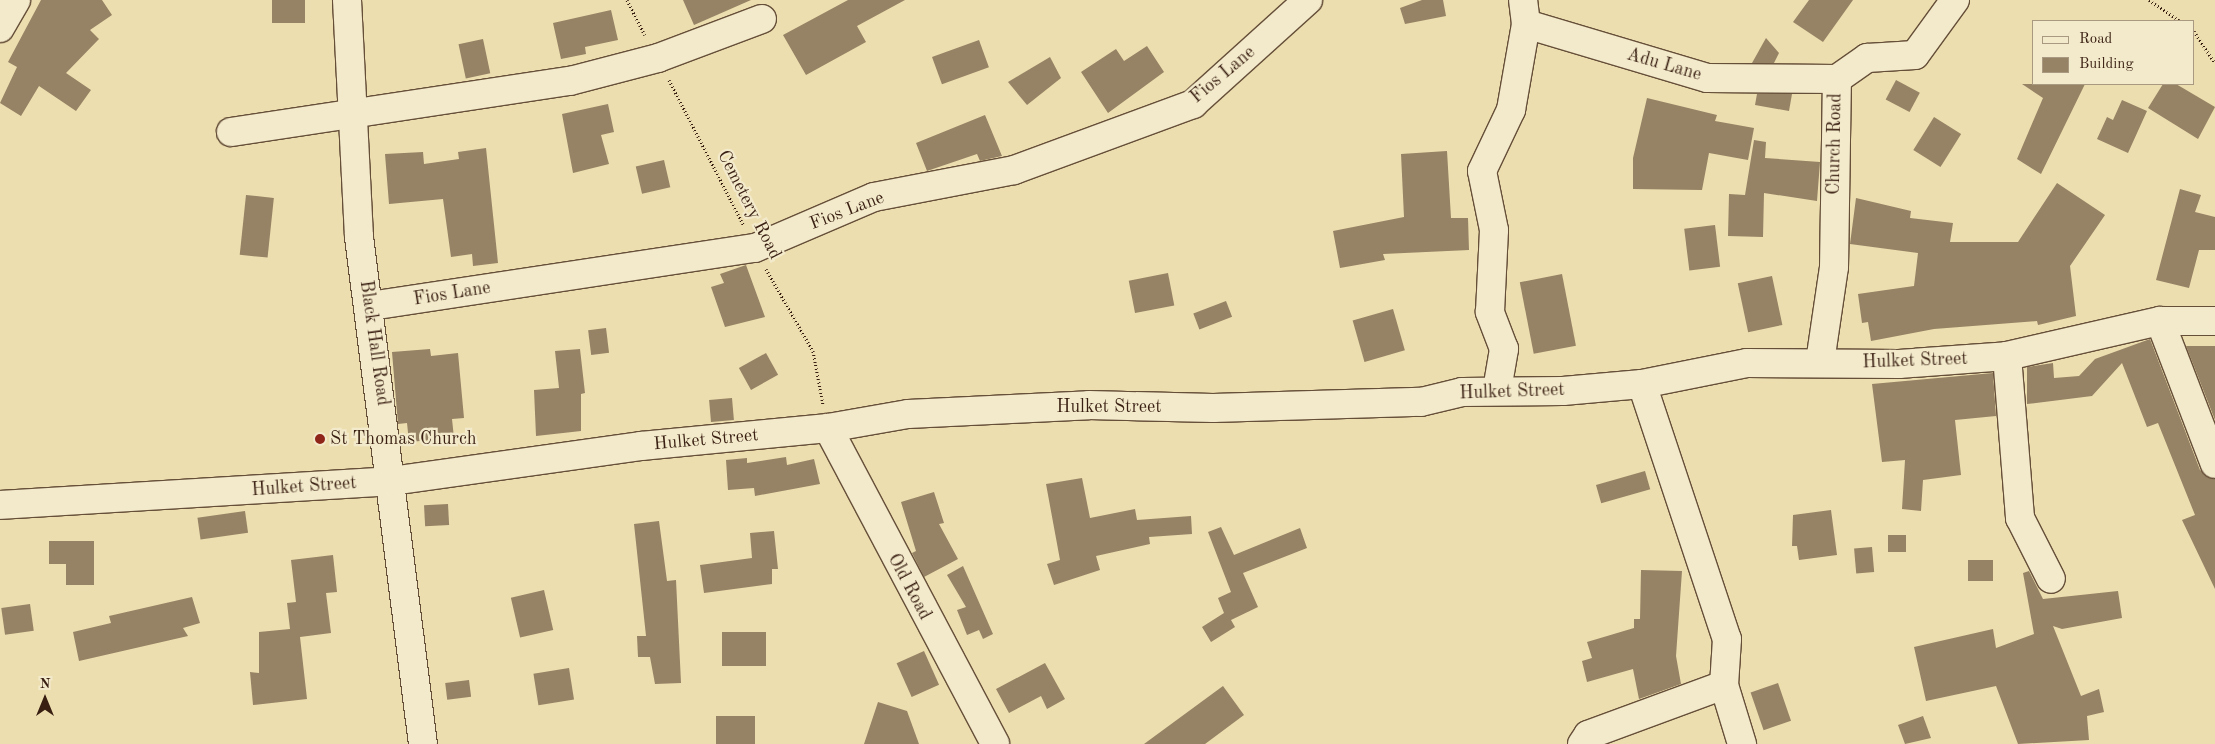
<!DOCTYPE html>
<style>
body{margin:0}
#map{position:relative;width:2215px;height:744px;overflow:hidden;background:#ecdeaf;font-family:"Old Standard TT",serif}
div>[style]{position:absolute}
[style*='--x']{left:calc(var(--x)*1px);top:calc(var(--y)*1px);width:calc(var(--w)*1px);rotate:calc(var(--a)*1deg)}
.building>*{inset:0;background:#968264;transform-origin:0 0}
.path>*{height:3px;margin-top:-1.5px;transform-origin:0;background:repeating-linear-gradient(90deg,#391f12 0 1px,transparent 0 3.5px)}
.roads{filter:drop-shadow(1px 0 #664f39) drop-shadow(-1px 0 #664f39) drop-shadow(0 1px #664f39) drop-shadow(0 -1px #664f39)}
.minor>*{height:28px;margin:-14px;padding:0 14px;transform-origin:14px;border-radius:14px;background:#f3eacb}
.dots>*{width:14px;height:14px;translate:-50% -50%;box-sizing:border-box;border:2px solid #f3eacb;border-radius:50%}
span{translate:-50% -50%;white-space:nowrap;text-align:center;line-height:1.15;-webkit-text-stroke:4.5px #f3eacb;paint-order:stroke}
.street-label{font-size:18px;color:#391f12}
.poi-label{font-size:18px;color:#391f12}
.left{translate:0 -50%;text-align:left}
.legend{position:absolute;left:2032px;top:20px;width:162px;height:65px;box-sizing:border-box;background:#f3eacb;border:1px solid #a99981;margin:0;padding:6px 9px;list-style:none;font-size:15px;color:#391f12}
.legend li{display:flex;align-items:center;gap:10px;height:25px}
.legend b{width:25px;border:1px solid #a99981}
.north{position:absolute;left:20px;top:674px;width:50px;height:50px;-webkit-text-stroke:4px #f3eacb;paint-order:stroke;rotate:0deg;font-size:14px;font-weight:700;line-height:20px;text-align:center;color:#391f12}
.north::after{content:'';display:block;margin:auto;width:18px;height:22px;background:#391f12;clip-path:polygon(50% 0,100% 100%,50% 72%,0 100%)}
</style>
<div id="map">
<div class="building">
<i style="clip-path:polygon(41px 0,102px 0,112px 15px,90px 30px,99px 39px,66px 73px,91px 90px,76px 111px,39px 86px,21px 116px,0 103px,17px 67px,8px 62px)"></i>
<i style="left:272px;top:0;width:33px;height:23px"></i>
<i style="clip-path:polygon(683px 0,751px 0,694px 25px)"></i>
<i style="clip-path:polygon(848px 0,905px 0,857px 26px,866px 42px,806px 75px,783px 35px)"></i>
<i style="clip-path:polygon(1422px 0,1443px 0,1446px 16px,1405px 24px,1400px 8px)"></i>
<i style="clip-path:polygon(1809px 0,1853px 0,1823px 42px,1793px 22px)"></i>
<i style="clip-path:polygon(611px 10px,618px 40px,585px 47px,586px 54px,561px 59px,553px 23px)"></i>
<i style="clip-path:polygon(1766px 38px,1779px 53px,1774px 63px,1752px 63px)"></i>
<i style="left:483px;top:39px;width:35px;height:25px;rotate:78deg"></i>
<i style="left:979px;top:40px;width:29px;height:50px;rotate:70deg"></i>
<i style="clip-path:polygon(1147px 46px,1164px 72px,1108px 113px,1081px 72px,1116px 49px,1124px 61px)"></i>
<i style="clip-path:polygon(1050px 57px,1061px 78px,1027px 105px,1008px 82px)"></i>
<i style="left:1896px;top:80px;width:27px;height:22px;rotate:28deg"></i>
<i style="clip-path:polygon(2022px 84px,2085px 84px,2041px 174px,2017px 159px,2043px 98px)"></i>
<i style="clip-path:polygon(2163px 84px,2176px 84px,2215px 107px,2198px 139px,2148px 108px)"></i>
<i style="clip-path:polygon(1757px 94px,1792px 94px,1789px 111px,1755px 105px)"></i>
<i style="clip-path:polygon(1647px 98px,1717px 115px,1715px 121px,1754px 128px,1748px 160px,1709px 153px,1702px 190px,1633px 189px,1633px 158px)"></i>
<i style="clip-path:polygon(2122px 100px,2147px 111px,2128px 153px,2097px 139px,2107px 117px,2113px 120px)"></i>
<i style="clip-path:polygon(608px 104px,614px 132px,601px 135px,609px 164px,573px 173px,562px 114px)"></i>
<i style="clip-path:polygon(985px 115px,1002px 156px,980px 161px,977px 154px,927px 171px,916px 143px)"></i>
<i style="left:1934px;top:117px;width:32px;height:39px;rotate:32deg"></i>
<i style="clip-path:polygon(1754px 140px,1766px 142px,1765px 158px,1820px 162px,1817px 201px,1764px 193px,1763px 237px,1728px 236px,1729px 194px,1745px 195px)"></i>
<i style="clip-path:polygon(486px 148px,498px 263px,473px 266px,472px 254px,451px 257px,443px 199px,389px 204px,385px 154px,423px 152px,424px 164px,459px 159px,458px 152px)"></i>
<i style="clip-path:polygon(1447px 151px,1451px 218px,1468px 218px,1469px 250px,1383px 254px,1385px 260px,1340px 268px,1333px 231px,1404px 217px,1401px 154px)"></i>
<i style="left:664px;top:160px;width:28px;height:29px;rotate:77deg"></i>
<i style="clip-path:polygon(2057px 183px,2105px 215px,2070px 266px,2076px 316px,2038px 325px,2037px 321px,1934px 329px,1871px 341px,1868px 322px,1862px 323px,1858px 294px,1914px 286px,1918px 253px,1850px 244px,1856px 198px,1911px 211px,1910px 218px,1953px 223px,1950px 242px,2018px 242px)"></i>
<i style="clip-path:polygon(2180px 189px,2201px 195px,2195px 212px,2215px 217px,2215px 250px,2199px 250px,2189px 288px,2156px 280px)"></i>
<i style="left:246px;top:195px;width:28px;height:60px;rotate:6deg"></i>
<i style="left:1715px;top:225px;width:42px;height:31px;rotate:83deg"></i>
<i style="clip-path:polygon(746px 265px,765px 317px,725px 327px,711px 287px,724px 283px,720px 274px)"></i>
<i style="left:1168px;top:273px;width:33px;height:40px;rotate:79deg"></i>
<i style="left:1562px;top:274px;width:73px;height:43px;rotate:79deg"></i>
<i style="left:1772px;top:276px;width:50px;height:35px;rotate:78deg"></i>
<i style="left:1226px;top:301px;width:17px;height:35px;rotate:69deg"></i>
<i style="left:1393px;top:309px;width:43px;height:42px;rotate:74deg"></i>
<i style="left:606px;top:328px;width:25px;height:18px;rotate:83deg"></i>
<i style="clip-path:polygon(2150px 339px,2200px 470px,2215px 479px,2215px 589px,2182px 520px,2195px 515px,2158px 423px,2147px 427px,2122px 363px,2092px 396px,2027px 404px,2027px 367px,2053px 363px,2054px 378px,2079px 376px,2095px 359px)"></i>
<i style="clip-path:polygon(2186px 346px,2215px 346px,2215px 420px)"></i>
<i style="clip-path:polygon(430px 349px,431px 356px,458px 353px,464px 418px,452px 419px,454px 438px,409px 442px,407px 423px,398px 424px,392px 352px)"></i>
<i style="clip-path:polygon(580px 349px,585px 393px,581px 394px,581px 431px,536px 436px,534px 390px,559px 388px,555px 351px)"></i>
<i style="left:766px;top:353px;width:25px;height:31px;rotate:61deg"></i>
<i style="clip-path:polygon(1993px 373px,1996px 416px,1955px 420px,1961px 475px,1923px 480px,1921px 511px,1902px 509px,1905px 460px,1882px 462px,1872px 384px)"></i>
<i style="left:732px;top:398px;width:22px;height:23px;rotate:85deg"></i>
<i style="clip-path:polygon(786px 457px,787px 465px,814px 459px,820px 484px,755px 496px,754px 488px,728px 490px,726px 460px,747px 458px,747px 463px)"></i>
<i style="left:1645px;top:471px;width:19px;height:51px;rotate:74deg"></i>
<i style="clip-path:polygon(1082px 478px,1090px 518px,1135px 509px,1137px 520px,1191px 516px,1192px 534px,1149px 537px,1150px 544px,1096px 556px,1100px 570px,1054px 585px,1047px 564px,1060px 560px,1046px 484px)"></i>
<i style="clip-path:polygon(934px 492px,944px 523px,939px 524px,958px 559px,924px 577px,912px 553px,916px 551px,901px 502px)"></i>
<i style="left:448px;top:504px;width:21px;height:24px;rotate:87deg"></i>
<i style="clip-path:polygon(1831px 510px,1837px 555px,1799px 560px,1797px 546px,1792px 546px,1793px 515px)"></i>
<i style="left:245px;top:511px;width:22px;height:48px;rotate:82deg"></i>
<i style="clip-path:polygon(659px 521px,667px 581px,676px 580px,681px 683px,655px 684px,650px 657px,638px 657px,637px 636px,646px 636px,634px 524px)"></i>
<i style="clip-path:polygon(1221px 527px,1234px 555px,1300px 528px,1307px 548px,1243px 573px,1258px 607px,1231px 620px,1235px 627px,1211px 642px,1202px 627px,1224px 613px,1218px 598px,1231px 592px,1208px 532px)"></i>
<i style="clip-path:polygon(774px 531px,778px 569px,772px 569px,772px 584px,704px 593px,700px 565px,752px 558px,750px 533px)"></i>
<i style="left:1888px;top:535px;width:18px;height:17px"></i>
<i style="clip-path:polygon(49px 541px,94px 541px,94px 585px,66px 585px,66px 564px,49px 564px)"></i>
<i style="left:1872px;top:547px;width:25px;height:18px;rotate:85deg"></i>
<i style="clip-path:polygon(333px 555px,337px 592px,326px 593px,331px 633px,300px 637px,307px 699px,253px 705px,250px 672px,259px 673px,259px 632px,290px 629px,287px 603px,296px 602px,291px 560px)"></i>
<i style="left:1968px;top:560px;width:25px;height:21px"></i>
<i style="clip-path:polygon(963px 566px,993px 634px,983px 639px,979px 630px,967px 635px,957px 610px,966px 607px,947px 575px)"></i>
<i style="clip-path:polygon(1641px 570px,1682px 571px,1676px 656px,1681px 684px,1639px 699px,1633px 669px,1587px 682px,1582px 661px,1592px 658px,1587px 642px,1634px 628px,1634px 619px,1640px 619px)"></i>
<i style="clip-path:polygon(2029px 571px,2043px 599px,2118px 591px,2122px 618px,2062px 629px,2053px 626px,2081px 696px,2099px 689px,2104px 712px,2087px 716px,2089px 740px,2018px 744px,1996px 686px,1926px 701px,1914px 647px,1993px 629px,1996px 648px,2034px 634px,2023px 573px)"></i>
<i style="left:544px;top:590px;width:41px;height:34px;rotate:77deg"></i>
<i style="clip-path:polygon(192px 597px,200px 623px,183px 628px,188px 636px,79px 661px,73px 632px,111px 623px,109px 616px)"></i>
<i style="left:30px;top:604px;width:27px;height:29px;rotate:82deg"></i>
<i style="left:722px;top:632px;width:44px;height:34px"></i>
<i style="left:924px;top:651px;width:37px;height:30px;rotate:66deg"></i>
<i style="clip-path:polygon(1045px 663px,1065px 699px,1047px 709px,1041px 696px,1009px 713px,996px 689px)"></i>
<i style="left:569px;top:668px;width:32px;height:36px;rotate:81deg"></i>
<i style="left:469px;top:680px;width:17px;height:24px;rotate:83deg"></i>
<i style="left:1778px;top:683px;width:40px;height:29px;rotate:71deg"></i>
<i style="clip-path:polygon(1223px 686px,1244px 715px,1205px 744px,1144px 744px)"></i>
<i style="clip-path:polygon(878px 702px,907px 711px,919px 744px,864px 744px)"></i>
<i style="left:716px;top:716px;width:39px;height:28px"></i>
<i style="clip-path:polygon(1923px 716px,1931px 738px,1905px 744px,1898px 725px)"></i>
</div>
<div class="path">
<i style="--x:627;--y:0;--w:39;--a:63"></i>
<i style="--x:2149;--y:0;--w:37;--a:34"></i>
<i style="--x:2194;--y:31;--w:38;--a:57"></i>
<i style="--x:669;--y:80;--w:164;--a:62.8"></i>
<i style="--x:766;--y:269;--w:95;--a:60.2"></i>
<i style="--x:813;--y:351;--w:55;--a:79.5"></i>
</div>
<div class="roads">
<div class="minor">
<i style="--x:347;--y:0;--w:237;--a:87.1"></i>
<i style="--x:359;--y:237;--w:511;--a:82.81"></i>
<i style="--x:1526;--y:24;--w:189;--a:16.6"></i>
<i style="--x:1707;--y:78;--w:130;--a:0.4"></i>
<i style="--x:0;--y:28;--w:32;--a:-60"></i>
<i style="--x:231;--y:132;--w:343;--a:-8.6"></i>
<i style="--x:570;--y:81;--w:91;--a:-14.6"></i>
<i style="--x:658;--y:58;--w:111;--a:-20.6"></i>
<i style="--x:370;--y:306;--w:389;--a:-8.6"></i>
<i style="--x:755;--y:248;--w:129;--a:-23.2"></i>
<i style="--x:874;--y:197;--w:143;--a:-10.9"></i>
<i style="--x:1014;--y:170;--w:191;--a:-20.2"></i>
<i style="--x:1193;--y:104;--w:155;--a:-42.1"></i>
<i style="--x:2160;--y:321;--w:153;--a:69"></i>
<i style="--x:2007;--y:356;--w:163;--a:85.4"></i>
<i style="--x:2020;--y:518;--w:68;--a:63.1"></i>
<i style="--x:1820;--y:362;--w:96;--a:-81.6"></i>
<i style="--x:1834;--y:267;--w:188;--a:-89.1"></i>
<i style="--x:1837;--y:79;--w:37;--a:-35"></i>
<i style="--x:1867;--y:58;--w:48;--a:-3.6"></i>
<i style="--x:1915;--y:55;--w:68;--a:-54"></i>
<i style="--x:1642;--y:384;--w:269;--a:71.6"></i>
<i style="--x:1727;--y:639;--w:46;--a:93.7"></i>
<i style="--x:1724;--y:685;--w:62;--a:73"></i>
<i style="--x:1497;--y:390;--w:42;--a:-80.3"></i>
<i style="--x:1504;--y:349;--w:40;--a:-111"></i>
<i style="--x:1490;--y:312;--w:82;--a:-87.2"></i>
<i style="--x:1494;--y:230;--w:60;--a:-101.5"></i>
<i style="--x:1482;--y:171;--w:68;--a:-64.6"></i>
<i style="--x:1511;--y:110;--w:87;--a:-80.1"></i>
<i style="--x:1526;--y:24;--w:24;--a:-97"></i>
<i style="--x:828;--y:428;--w:357;--a:62.1"></i>
<i style="--x:0;--y:505;--w:393;--a:-3.5"></i>
<i style="--x:392;--y:481;--w:251;--a:-8"></i>
<i style="--x:641;--y:446;--w:188;--a:-5.5"></i>
<i style="--x:828;--y:428;--w:81;--a:-9.9"></i>
<i style="--x:908;--y:414;--w:181;--a:-2.8"></i>
<i style="--x:1089;--y:405;--w:124;--a:1.4"></i>
<i style="--x:1213;--y:408;--w:208;--a:-1.7"></i>
<i style="--x:1421;--y:402;--w:42;--a:-13.7"></i>
<i style="--x:1462;--y:392;--w:101;--a:-0.6"></i>
<i style="--x:1563;--y:391;--w:79;--a:-5.1"></i>
<i style="--x:1642;--y:384;--w:107;--a:-11.3"></i>
<i style="--x:1747;--y:363;--w:152;--a:0.4"></i>
<i style="--x:1899;--y:364;--w:108;--a:-4.2"></i>
<i style="--x:2007;--y:356;--w:157;--a:-12.9"></i>
<i style="--x:2160;--y:321;--w:55;--a:0"></i>
<i style="--x:1582;--y:744;--w:11;--a:-56"></i>
<i style="--x:1588;--y:735;--w:145;--a:-20.2"></i>
</div>
</div>
<div class="dots">
<i style="left:320px;top:439px;background:#8f2418"></i>
</div>
<div class="street-label">
<span style="left:1664px;top:65px;rotate:16deg">Adu Lane</span>
<span style="left:1223px;top:75px;rotate:-40deg">Fios Lane</span>
<span style="left:1835px;top:144px;rotate:-89deg">Church Road</span>
<span style="left:749px;top:205px;rotate:63deg">Cemetery Road</span>
<span style="left:847px;top:211px;rotate:-21deg">Fios Lane</span>
<span style="left:452px;top:294px;rotate:-9deg">Fios Lane</span>
<span style="left:374px;top:343px;rotate:82deg">Black Hall Road</span>
<span style="left:1915px;top:361px;rotate:-2deg">Hulket Street</span>
<span style="left:1512px;top:392px;rotate:-2deg">Hulket Street</span>
<span style="left:1109px;top:407px">Hulket Street</span>
<span style="left:706px;top:440px;rotate:-5deg">Hulket Street</span>
<span style="left:304px;top:487px;rotate:-4deg">Hulket Street</span>
<span style="left:909px;top:587px;rotate:62deg">Old Road</span>
</div>
<div class="poi-label">
<span class="left" style="left:330px;top:439px">St Thomas Church</span>
</div>
<ul class="legend">
<li><b style="height:6px;background:#f3eacb"></b>Road</li>
<li><b style="height:14px;background:#968264"></b>Building</li>
</ul>
<div class="north">N</div>
</div>
